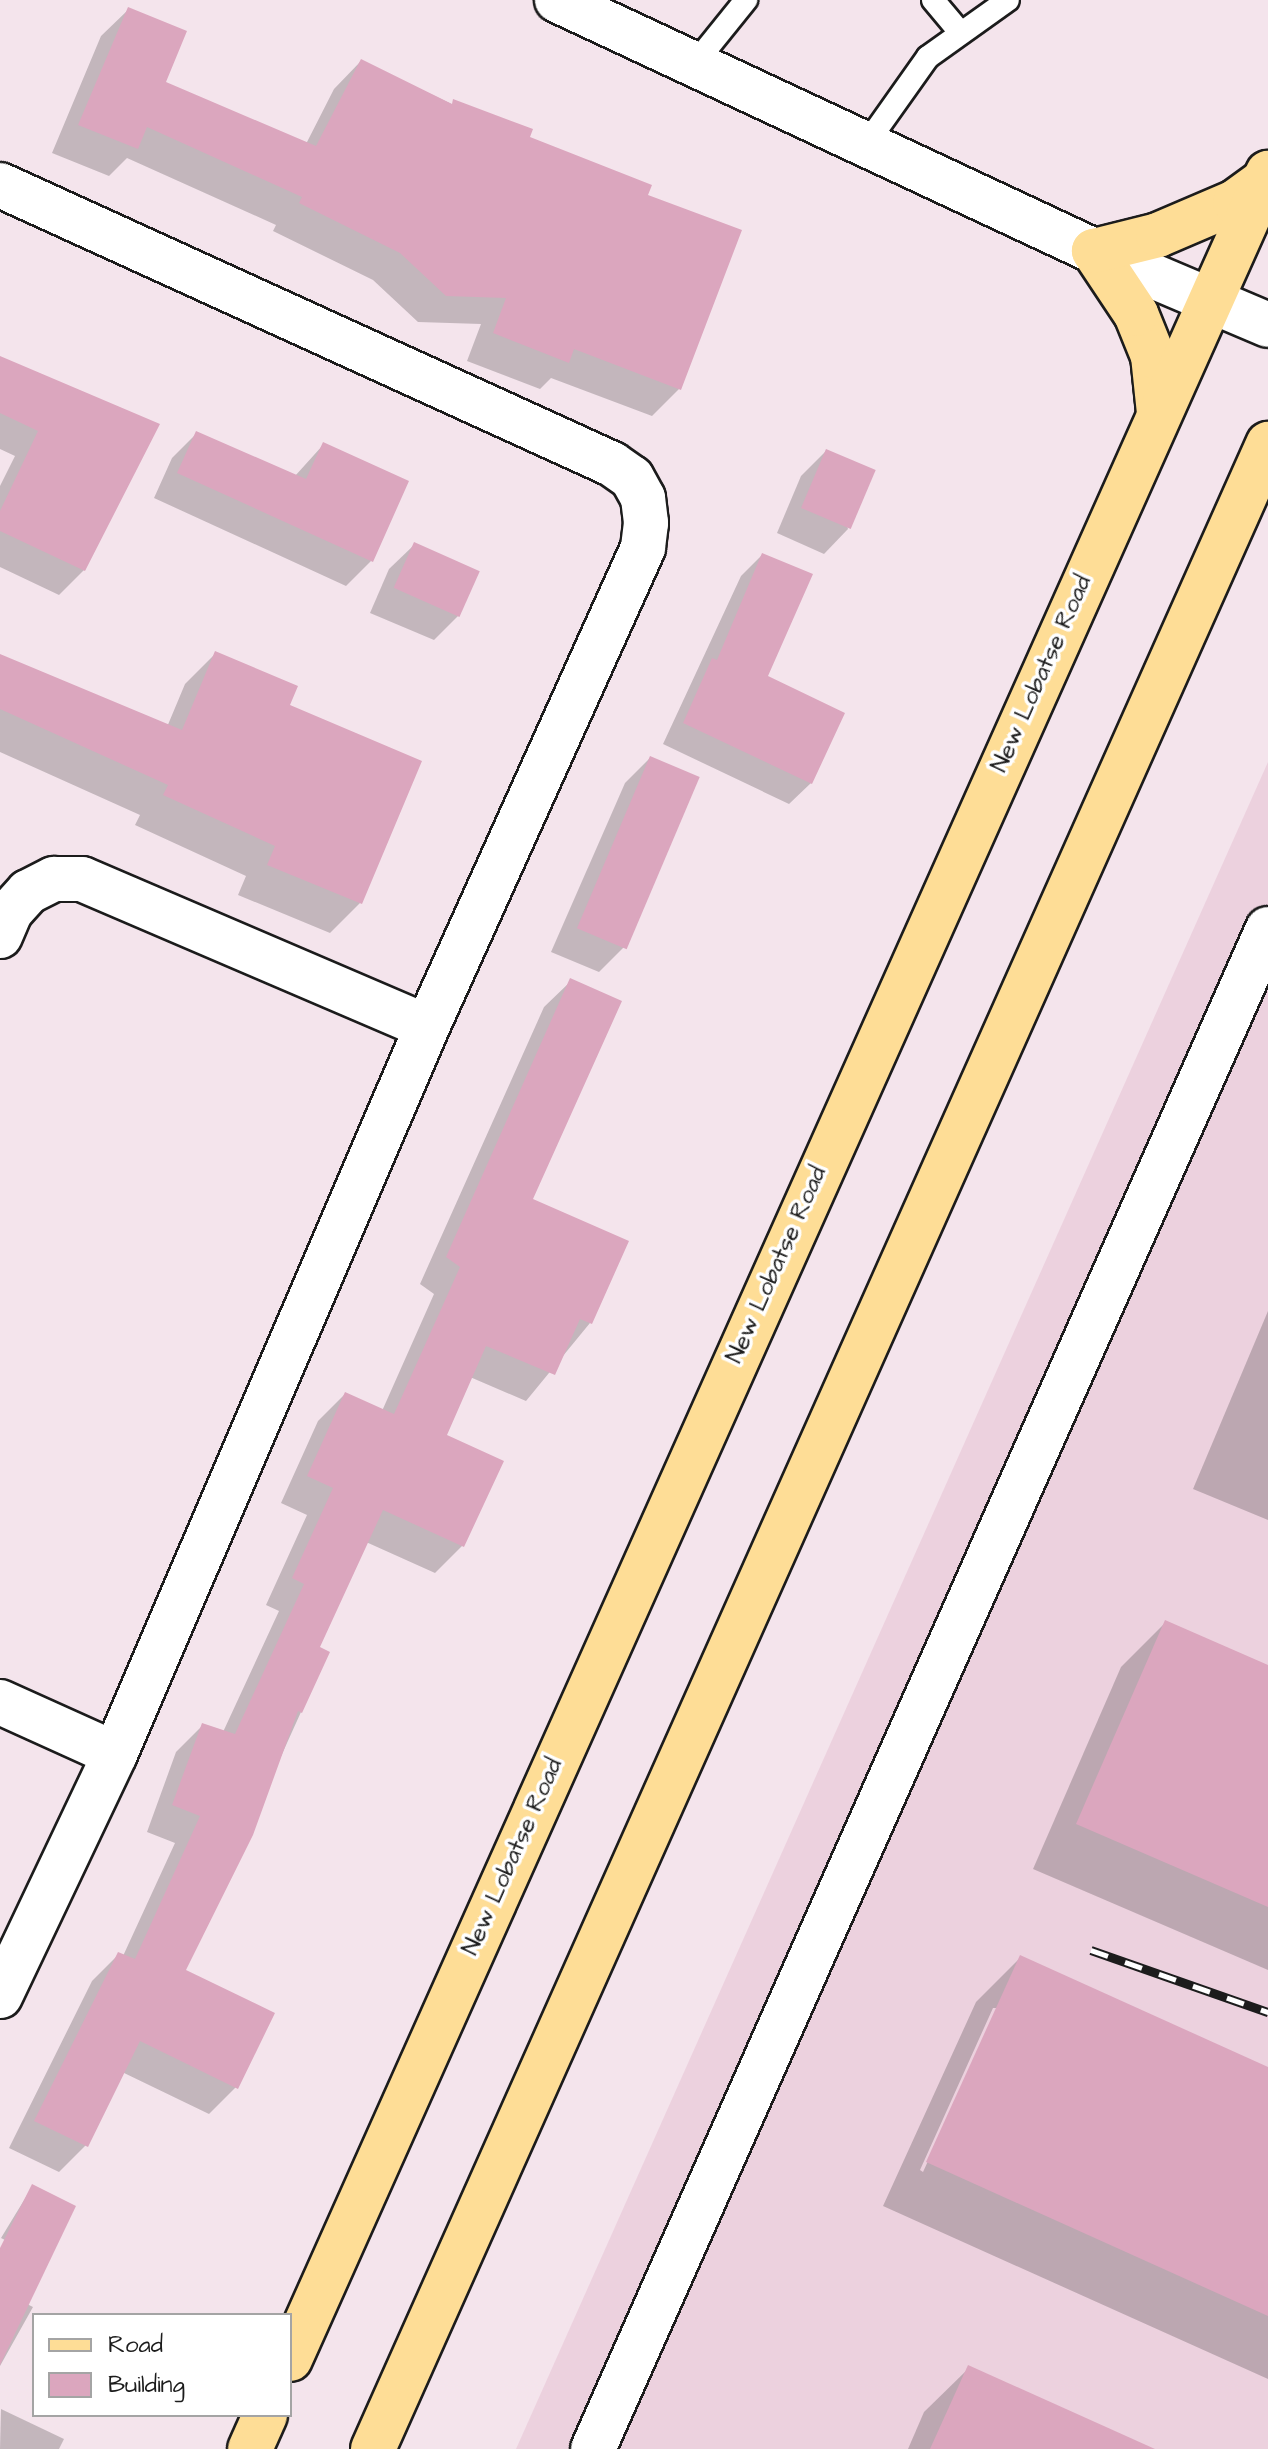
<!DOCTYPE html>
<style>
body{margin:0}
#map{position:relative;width:1268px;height:2449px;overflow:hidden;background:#f4e4ec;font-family:"Architects Daughter",sans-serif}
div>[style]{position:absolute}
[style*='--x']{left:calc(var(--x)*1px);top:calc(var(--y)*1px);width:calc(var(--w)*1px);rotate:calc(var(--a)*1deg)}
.built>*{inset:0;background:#ecd1de}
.shadow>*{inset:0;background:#0003}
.building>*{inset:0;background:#dba6be;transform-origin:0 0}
.roads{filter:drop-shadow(2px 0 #1c1c1c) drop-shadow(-2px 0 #1c1c1c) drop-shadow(0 2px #1c1c1c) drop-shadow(0 -2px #1c1c1c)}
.lane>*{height:22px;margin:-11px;padding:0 11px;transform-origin:11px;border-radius:11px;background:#fff}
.street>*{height:44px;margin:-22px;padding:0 22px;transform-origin:22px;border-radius:22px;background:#fff}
.secondary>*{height:44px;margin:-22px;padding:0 22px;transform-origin:22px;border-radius:22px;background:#fff}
.primary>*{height:44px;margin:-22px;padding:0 22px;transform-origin:22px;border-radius:22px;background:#fedd96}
.rail>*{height:9px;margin-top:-4.5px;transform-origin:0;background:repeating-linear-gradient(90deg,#fff 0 18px,#1c1c1c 0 36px);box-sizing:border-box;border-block:2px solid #1c1c1c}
span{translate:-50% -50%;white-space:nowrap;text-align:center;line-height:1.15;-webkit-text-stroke:7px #fff;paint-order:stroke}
.street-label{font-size:24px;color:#1c1c1c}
.legend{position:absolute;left:32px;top:2313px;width:260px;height:104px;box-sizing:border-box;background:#fff;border:2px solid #a4a4a4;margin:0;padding:10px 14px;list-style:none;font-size:24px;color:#1c1c1c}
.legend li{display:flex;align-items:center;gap:16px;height:40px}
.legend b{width:40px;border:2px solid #a4a4a4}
</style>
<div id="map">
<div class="built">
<i style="clip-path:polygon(1268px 762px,1268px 2449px,516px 2449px)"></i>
</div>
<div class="shadow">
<i style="clip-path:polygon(129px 9px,163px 83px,306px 144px,334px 89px,361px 61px,645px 196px,679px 389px,652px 416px,551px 378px,540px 389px,467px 361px,481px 324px,418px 322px,373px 280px,273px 231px,276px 225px,127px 158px,109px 176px,52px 153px,101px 36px)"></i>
<i style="clip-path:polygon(0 358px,158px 425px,84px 570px,59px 595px,0 567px,0 486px,15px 456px,0 449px)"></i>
<i style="clip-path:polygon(197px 433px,295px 476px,323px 445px,371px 561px,346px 586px,154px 498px,172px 458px)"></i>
<i style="clip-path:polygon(826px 451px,848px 529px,824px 554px,777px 533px,801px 476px)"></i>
<i style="clip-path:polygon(414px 545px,458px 616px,434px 640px,370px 613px,389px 569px)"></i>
<i style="clip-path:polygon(762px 555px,765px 677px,811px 783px,789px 804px,663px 744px,741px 576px)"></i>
<i style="clip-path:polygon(215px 654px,287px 706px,360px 903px,330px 933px,238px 895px,246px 876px,135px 825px,140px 815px,0 752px,0 656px,167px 727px,185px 684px)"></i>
<i style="clip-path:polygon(650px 758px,624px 947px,599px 972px,551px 952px,625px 783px)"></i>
<i style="clip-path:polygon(571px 981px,530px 1200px,590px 1323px,526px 1401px,470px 1377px,444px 1436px,501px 1462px,462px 1546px,435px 1573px,366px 1542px,318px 1648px,301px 1712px,184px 1971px,236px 2087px,209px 2114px,122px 2072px,86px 2145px,59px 2172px,9px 2148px,92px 1981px,119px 1954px,123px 1956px,175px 1843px,147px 1832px,176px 1752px,203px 1725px,223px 1732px,279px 1611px,266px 1605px,307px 1515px,281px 1503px,318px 1421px,345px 1394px,382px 1411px,434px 1294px,420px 1284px,544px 1007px)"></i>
<i style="clip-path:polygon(1268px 1311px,1268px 1520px,1193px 1489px)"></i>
<i style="clip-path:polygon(1165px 1623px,1268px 1667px,1268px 1970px,1033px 1869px,1121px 1667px)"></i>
<i style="clip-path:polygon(evenodd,1020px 1958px,1268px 2069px,1268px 2379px,883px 2206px,976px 2002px,1020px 1958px,993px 2008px,998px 2008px,923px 2172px,920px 2170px,993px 2008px)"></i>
<i style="clip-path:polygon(32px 2187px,27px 2304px,33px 2307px,0 2366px,0 2250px,5px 2240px,1px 2238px)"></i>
<i style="clip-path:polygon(969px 2368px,1150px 2449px,908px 2449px,924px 2412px)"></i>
<i style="clip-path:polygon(1px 2409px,64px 2439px,59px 2449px,0 2449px)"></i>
</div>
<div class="building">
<i style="clip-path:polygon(128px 7px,187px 31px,166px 82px,316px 146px,361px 59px,452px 104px,453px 99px,533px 129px,530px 137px,652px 185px,648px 195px,742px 230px,681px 390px,574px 349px,569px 363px,493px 333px,506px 298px,446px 296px,400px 253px,299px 203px,302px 197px,147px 127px,138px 149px,78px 125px)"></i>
<i style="clip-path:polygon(0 356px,160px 424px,85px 571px,0 531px,0 511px,38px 431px,0 413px)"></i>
<i style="clip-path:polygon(196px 431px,306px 479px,323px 442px,409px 481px,373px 562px,177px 473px)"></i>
<i style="left:826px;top:449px;width:54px;height:64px;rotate:23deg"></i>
<i style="left:414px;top:542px;width:72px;height:50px;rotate:24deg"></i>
<i style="clip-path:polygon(762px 553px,813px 574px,768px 676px,845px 713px,812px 784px,683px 723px,712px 658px,717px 660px)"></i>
<i style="clip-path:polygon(215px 651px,298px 686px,290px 705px,422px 761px,362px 904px,267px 865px,275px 846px,163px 795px,168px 785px,0 709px,0 654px,182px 730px)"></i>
<i style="left:650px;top:756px;width:54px;height:187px;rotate:23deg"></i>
<i style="clip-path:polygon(570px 978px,622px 1001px,533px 1199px,629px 1241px,592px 1324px,580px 1319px,555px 1375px,486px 1346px,447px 1435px,504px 1461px,464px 1547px,383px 1510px,320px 1647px,330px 1652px,302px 1713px,298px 1711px,253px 1835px,186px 1970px,275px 2013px,238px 2089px,140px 2041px,88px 2147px,34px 2121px,118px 1952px,135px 1959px,200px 1816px,172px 1805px,202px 1723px,235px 1734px,304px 1584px,292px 1578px,333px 1488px,307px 1476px,345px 1392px,394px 1414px,460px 1267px,446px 1257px)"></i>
<i style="clip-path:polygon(1165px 1620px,1268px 1665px,1268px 1907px,1076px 1824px)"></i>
<i style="clip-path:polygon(1020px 1955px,1268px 2067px,1268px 2316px,926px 2162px)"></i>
<i style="clip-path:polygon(32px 2184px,76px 2206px,0 2365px,0 2248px)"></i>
<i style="clip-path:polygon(968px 2365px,1155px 2449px,930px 2449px)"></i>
</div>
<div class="roads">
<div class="lane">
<i style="--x:933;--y:0;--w:40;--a:50"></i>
<i style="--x:696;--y:62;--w:80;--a:-51.1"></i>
<i style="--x:867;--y:143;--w:105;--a:-54.7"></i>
<i style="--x:928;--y:57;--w:98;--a:-35.5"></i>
</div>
<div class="street">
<i style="--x:0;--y:185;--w:673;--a:24.51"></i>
<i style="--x:612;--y:464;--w:24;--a:35"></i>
<i style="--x:632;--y:478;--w:23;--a:61"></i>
<i style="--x:643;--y:498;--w:25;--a:83"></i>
<i style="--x:646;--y:523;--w:25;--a:97"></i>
<i style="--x:643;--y:548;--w:525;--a:114.27"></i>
<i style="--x:427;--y:1027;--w:791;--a:113.23"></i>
<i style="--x:115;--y:1754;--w:268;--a:115.4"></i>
<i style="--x:0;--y:936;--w:26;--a:-67"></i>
<i style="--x:10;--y:912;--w:27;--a:-48"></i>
<i style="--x:28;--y:892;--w:29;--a:-27"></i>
<i style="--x:54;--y:879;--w:28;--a:0"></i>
<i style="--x:82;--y:879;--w:375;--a:23.2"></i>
<i style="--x:0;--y:1702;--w:126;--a:24.3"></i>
<i style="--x:593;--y:2449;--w:1663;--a:-66.06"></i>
</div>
<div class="secondary">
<i style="--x:557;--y:0;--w:593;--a:25.05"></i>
<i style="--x:1094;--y:251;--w:189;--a:23"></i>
</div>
<div class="primary">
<i style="--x:1159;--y:413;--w:57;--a:-96"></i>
<i style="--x:1153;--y:356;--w:45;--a:-112"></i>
<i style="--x:1136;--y:314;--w:76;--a:-123.7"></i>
<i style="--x:1094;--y:251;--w:66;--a:-14"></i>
<i style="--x:1158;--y:235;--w:84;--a:-23.2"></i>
<i style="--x:1235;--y:202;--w:37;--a:-36"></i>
<i style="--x:290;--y:2359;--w:2395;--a:-65.9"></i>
<i style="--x:250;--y:2449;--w:37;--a:-66"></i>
<i style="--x:373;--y:2449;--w:2196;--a:-65.94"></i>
</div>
</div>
<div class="rail">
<i style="--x:1091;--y:1950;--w:188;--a:19.3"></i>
</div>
<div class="street-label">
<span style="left:1042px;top:674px;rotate:-66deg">New Lobatse Road</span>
<span style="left:777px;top:1265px;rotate:-66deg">New Lobatse Road</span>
<span style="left:513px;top:1857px;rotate:-66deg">New Lobatse Road</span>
</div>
<ul class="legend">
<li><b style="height:10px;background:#fedd96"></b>Road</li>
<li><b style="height:22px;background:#dba6be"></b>Building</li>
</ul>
</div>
